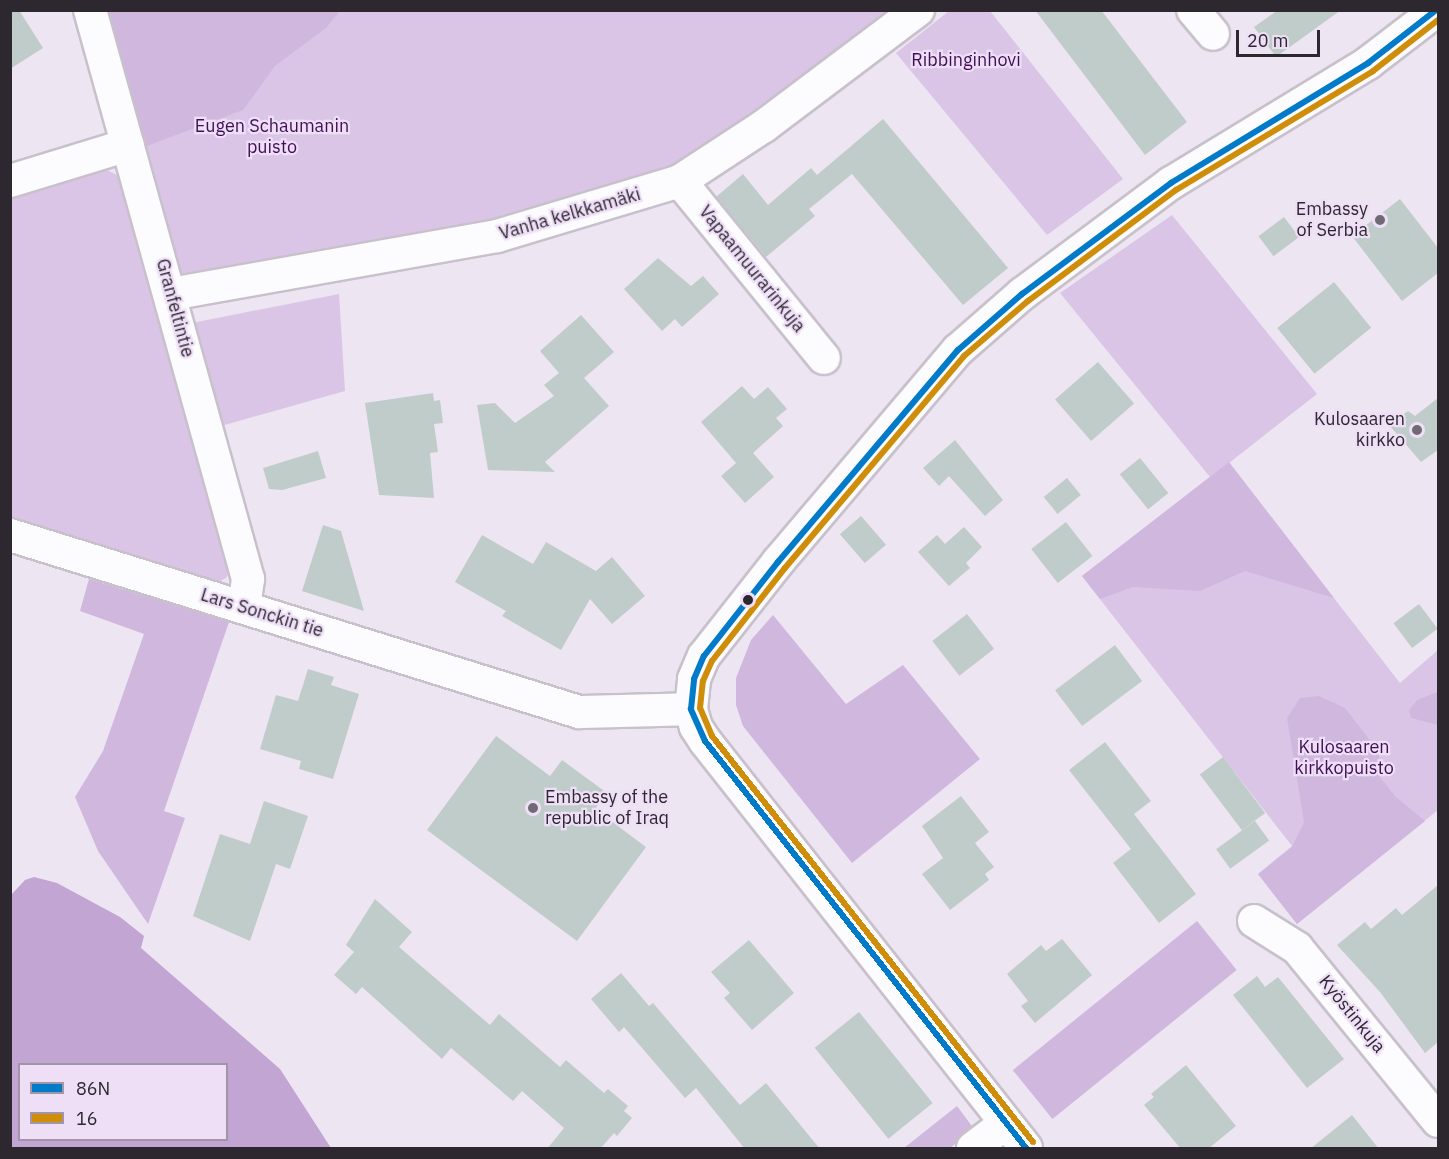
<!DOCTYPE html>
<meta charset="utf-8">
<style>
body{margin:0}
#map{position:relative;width:1449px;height:1159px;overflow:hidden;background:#ede5f1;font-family:"IBM Plex Sans",sans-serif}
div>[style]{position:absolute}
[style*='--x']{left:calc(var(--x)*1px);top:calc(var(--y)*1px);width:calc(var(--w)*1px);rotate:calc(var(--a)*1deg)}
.green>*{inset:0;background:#dbc5e7}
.forest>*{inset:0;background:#d0b7de;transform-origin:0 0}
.water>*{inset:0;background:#c2a5d2}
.building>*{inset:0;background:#c0ccca;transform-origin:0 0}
.roads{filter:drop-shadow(2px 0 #c8c1cc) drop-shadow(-2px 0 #c8c1cc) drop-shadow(0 2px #c8c1cc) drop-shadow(0 -2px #c8c1cc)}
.minor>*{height:32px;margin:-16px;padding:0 16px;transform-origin:16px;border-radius:16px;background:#fcfbfd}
.bus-1>*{height:6px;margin:-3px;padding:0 3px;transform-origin:3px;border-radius:3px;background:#007ac9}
.bus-2>*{height:6px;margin:-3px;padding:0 3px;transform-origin:3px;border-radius:3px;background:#cf8d0a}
.dots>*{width:16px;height:16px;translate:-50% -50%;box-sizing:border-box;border:3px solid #eedff7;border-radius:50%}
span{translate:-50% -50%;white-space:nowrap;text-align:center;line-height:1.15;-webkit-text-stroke:4.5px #eedff7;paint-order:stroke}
.park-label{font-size:18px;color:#400f56}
.poi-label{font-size:18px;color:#2d2730}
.right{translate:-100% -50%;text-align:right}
.left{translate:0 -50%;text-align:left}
.street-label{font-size:18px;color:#2d2730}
.frame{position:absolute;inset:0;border:12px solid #2d2730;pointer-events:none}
.legend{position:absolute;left:18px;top:1063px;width:210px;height:78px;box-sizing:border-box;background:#eedff7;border:2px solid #a195a7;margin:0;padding:8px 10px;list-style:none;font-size:18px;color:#2d2730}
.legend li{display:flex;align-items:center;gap:12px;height:30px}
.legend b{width:30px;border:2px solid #a195a7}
.scale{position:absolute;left:1236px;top:30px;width:84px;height:27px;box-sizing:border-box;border:3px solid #2d2730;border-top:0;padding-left:8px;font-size:18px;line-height:21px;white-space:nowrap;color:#2d2730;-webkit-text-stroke:4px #eedff7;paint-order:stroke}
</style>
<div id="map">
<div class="green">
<i style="clip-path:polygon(106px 11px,903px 11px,688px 162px,577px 206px,185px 279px,177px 267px)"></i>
<i style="clip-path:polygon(949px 11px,990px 11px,1123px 179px,1047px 235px,896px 53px)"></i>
<i style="clip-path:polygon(101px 167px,121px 177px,231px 569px,226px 578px,215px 584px,11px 518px,11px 193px)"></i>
<i style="clip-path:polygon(1172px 215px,1317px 394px,1229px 463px,1400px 683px,1438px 650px,1438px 810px,1297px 924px,1258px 874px,1292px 846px,1082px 576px,1210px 477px,1060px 293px)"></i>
<i style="clip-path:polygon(339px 294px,345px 391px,221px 426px,192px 323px)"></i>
</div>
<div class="forest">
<i style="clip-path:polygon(106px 11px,340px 11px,326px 28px,275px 66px,243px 110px,144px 147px)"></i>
<i style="clip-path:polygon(1229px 462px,1334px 598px,1245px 571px,1200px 591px,1133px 587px,1100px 599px,1082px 576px)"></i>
<i style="clip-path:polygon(89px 579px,229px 622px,164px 811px,185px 818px,148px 924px,98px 851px,75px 797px,103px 751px,144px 634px,80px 611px)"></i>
<i style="clip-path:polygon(773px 615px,846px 704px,903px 665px,980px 759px,852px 863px,743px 726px,736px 705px,736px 678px,751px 640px)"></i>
<i style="clip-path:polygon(1438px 692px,1438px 725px,1411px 718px,1409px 710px,1417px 700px)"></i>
<i style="clip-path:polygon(1319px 696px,1345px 708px,1379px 752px,1380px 777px,1395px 796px,1425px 821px,1297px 924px,1258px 874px,1292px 847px,1304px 822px,1287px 718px,1300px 698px)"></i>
<i style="left:1197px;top:921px;width:63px;height:237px;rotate:51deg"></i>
<i style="clip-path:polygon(957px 1106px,974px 1129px,950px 1148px,904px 1148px)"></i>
</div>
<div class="water">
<i style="clip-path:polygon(evenodd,34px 877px,57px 883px,120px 917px,144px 936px,141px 948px,280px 1069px,331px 1148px,11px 1148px,11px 895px,25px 880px,34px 877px,20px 1064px,226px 1064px,226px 1140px,20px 1140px,20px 1064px)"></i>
</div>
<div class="building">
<i style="clip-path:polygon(10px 10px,19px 10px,43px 48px,10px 69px)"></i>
<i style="clip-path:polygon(1035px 10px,1101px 10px,1187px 122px,1145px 155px)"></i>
<i style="clip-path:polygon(1278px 10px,1341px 10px,1276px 57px,1254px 27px)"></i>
<i style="clip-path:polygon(883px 119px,1008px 268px,963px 305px,852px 174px,809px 209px,815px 216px,766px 257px,716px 197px,743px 174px,768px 205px,811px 168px,817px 175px)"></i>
<i style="clip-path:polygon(1400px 199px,1438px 248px,1438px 273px,1402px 301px,1352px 236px)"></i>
<i style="left:1284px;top:217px;width:25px;height:32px;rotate:53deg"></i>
<i style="clip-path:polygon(658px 258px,691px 286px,703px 276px,719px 294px,682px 327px,675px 319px,662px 331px,624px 289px)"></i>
<i style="left:1334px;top:282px;width:59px;height:73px;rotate:51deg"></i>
<i style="clip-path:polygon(581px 315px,614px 352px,584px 378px,609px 406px,545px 462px,555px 472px,488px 470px,477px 405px,495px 403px,515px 423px,554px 396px,544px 385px,559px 373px,540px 351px)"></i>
<i style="left:1098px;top:362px;width:55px;height:57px;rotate:49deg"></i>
<i style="clip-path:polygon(742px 386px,754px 399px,768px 387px,787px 409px,776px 418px,783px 426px,753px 453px,774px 477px,745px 503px,721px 476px,736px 463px,701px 422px)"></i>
<i style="clip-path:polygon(433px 393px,434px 401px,440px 400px,443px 423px,434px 424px,438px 452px,430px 453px,434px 498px,379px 495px,365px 403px)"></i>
<i style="clip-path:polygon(1438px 398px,1438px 450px,1421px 462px,1389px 425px,1408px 411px,1415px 416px)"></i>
<i style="clip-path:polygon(955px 440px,1003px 500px,985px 516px,949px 476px,939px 486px,923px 468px)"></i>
<i style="clip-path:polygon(318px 451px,326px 478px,282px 490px,269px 489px,263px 468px)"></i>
<i style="left:1140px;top:458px;width:45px;height:26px;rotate:51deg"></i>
<i style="left:1067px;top:478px;width:22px;height:30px;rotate:51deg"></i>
<i style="left:861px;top:516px;width:38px;height:28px;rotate:49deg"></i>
<i style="left:1066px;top:522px;width:43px;height:44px;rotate:52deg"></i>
<i style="clip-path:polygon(323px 525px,341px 531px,364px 611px,302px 591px)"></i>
<i style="clip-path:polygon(964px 527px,982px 547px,966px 563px,970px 568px,949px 586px,918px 552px,937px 535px,945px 544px)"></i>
<i style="clip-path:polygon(482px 535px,533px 564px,546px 542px,596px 571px,612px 557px,645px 596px,612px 624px,590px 599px,561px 650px,502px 616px,506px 611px,455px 582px)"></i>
<i style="left:1419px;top:604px;width:31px;height:32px;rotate:53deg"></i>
<i style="left:967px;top:614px;width:44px;height:44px;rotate:52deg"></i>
<i style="left:1115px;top:645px;width:45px;height:75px;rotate:53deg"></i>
<i style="clip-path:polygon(308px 669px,334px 677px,331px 685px,359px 694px,333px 779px,299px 769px,301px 761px,260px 749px,276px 695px,298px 701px)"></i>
<i style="clip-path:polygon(496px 736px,550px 776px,562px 760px,607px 793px,595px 809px,646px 847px,577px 941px,427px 830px)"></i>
<i style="clip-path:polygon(1105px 742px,1151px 801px,1134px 814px,1196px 894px,1159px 923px,1113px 863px,1131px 849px,1069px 770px)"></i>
<i style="left:1223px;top:757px;width:70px;height:29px;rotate:53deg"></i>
<i style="clip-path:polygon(961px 796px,989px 832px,975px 843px,994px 867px,985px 874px,989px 880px,950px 910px,922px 874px,943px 858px,922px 826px)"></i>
<i style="clip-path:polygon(264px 801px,308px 816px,290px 869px,276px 864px,250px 941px,193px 916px,220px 834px,250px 844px)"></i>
<i style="left:1255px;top:821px;width:24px;height:48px;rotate:54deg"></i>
<i style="clip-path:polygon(1438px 885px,1438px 1042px,1425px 1053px,1380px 992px,1337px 945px,1365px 922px,1371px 929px,1396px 908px,1402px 915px)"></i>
<i style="clip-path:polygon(375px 899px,412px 932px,399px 947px,490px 1025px,499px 1014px,560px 1067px,566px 1060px,604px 1093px,608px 1089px,628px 1106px,624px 1111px,632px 1118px,617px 1136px,614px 1133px,600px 1149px,547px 1149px,564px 1128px,522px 1091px,513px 1101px,451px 1048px,442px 1059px,362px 987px,356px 994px,334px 975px,354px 952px,346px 945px)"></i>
<i style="clip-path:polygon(1062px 939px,1092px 975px,1035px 1023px,1021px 1006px,1028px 1001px,1007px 974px,1041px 945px,1046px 951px)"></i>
<i style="clip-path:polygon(749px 940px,794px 993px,752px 1030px,724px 998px,730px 993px,711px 972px)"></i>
<i style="clip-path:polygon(621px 973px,649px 1006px,653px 1003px,740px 1105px,766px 1083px,820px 1149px,745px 1149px,696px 1088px,685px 1098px,624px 1027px,619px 1032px,591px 999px)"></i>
<i style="clip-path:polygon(1257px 976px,1265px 987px,1278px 977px,1344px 1059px,1307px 1088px,1233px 995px)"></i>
<i style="left:859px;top:1012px;width:117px;height:57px;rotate:51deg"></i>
<i style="clip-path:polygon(1186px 1065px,1236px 1126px,1208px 1149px,1181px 1149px,1144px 1105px,1154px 1097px,1151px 1094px)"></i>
<i style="clip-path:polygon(1352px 1115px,1379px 1149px,1310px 1149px)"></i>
</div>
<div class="roads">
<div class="minor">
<i style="--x:90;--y:10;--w:591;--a:74.48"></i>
<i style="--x:248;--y:579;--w:29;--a:98"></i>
<i style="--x:1193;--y:10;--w:31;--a:50"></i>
<i style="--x:10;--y:181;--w:123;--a:-17"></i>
<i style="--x:680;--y:181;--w:228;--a:50.9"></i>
<i style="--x:171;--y:294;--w:331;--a:-10.1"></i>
<i style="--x:497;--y:236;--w:191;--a:-16.7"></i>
<i style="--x:680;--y:181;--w:100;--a:-33.2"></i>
<i style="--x:764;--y:126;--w:193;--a:-37"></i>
<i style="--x:10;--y:535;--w:596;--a:17.28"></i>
<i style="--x:579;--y:712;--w:112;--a:-1.5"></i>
<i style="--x:1254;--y:921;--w:51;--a:32.1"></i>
<i style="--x:1297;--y:948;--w:223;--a:50.8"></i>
<i style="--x:973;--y:1148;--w:41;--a:-37.1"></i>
<i style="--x:1026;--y:1148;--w:518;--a:-128.26"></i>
<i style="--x:705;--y:741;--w:17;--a:-123"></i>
<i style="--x:696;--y:727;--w:19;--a:-106"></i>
<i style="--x:691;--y:709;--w:30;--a:-84"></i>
<i style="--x:694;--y:679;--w:25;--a:-67"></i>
<i style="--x:704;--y:656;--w:120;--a:-51.8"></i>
<i style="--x:778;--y:562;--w:278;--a:-49.7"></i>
<i style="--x:958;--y:350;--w:85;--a:-41.2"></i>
<i style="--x:1022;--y:294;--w:186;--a:-36.7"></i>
<i style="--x:1171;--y:183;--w:231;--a:-31.3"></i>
<i style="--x:1368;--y:63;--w:87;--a:-37.5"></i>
</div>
</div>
<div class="bus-1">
<i style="--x:1026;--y:1148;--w:518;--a:-128.26"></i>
<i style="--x:705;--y:741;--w:35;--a:-114"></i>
<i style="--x:691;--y:709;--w:30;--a:-84"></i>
<i style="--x:694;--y:679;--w:25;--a:-67"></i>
<i style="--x:704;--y:656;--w:120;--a:-51.8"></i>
<i style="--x:778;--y:562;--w:278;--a:-49.7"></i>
<i style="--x:958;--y:350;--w:85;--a:-41.2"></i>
<i style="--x:1022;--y:294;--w:186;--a:-36.7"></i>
<i style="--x:1171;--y:183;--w:231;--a:-31.3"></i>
<i style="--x:1368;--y:63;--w:86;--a:-37.9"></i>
</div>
<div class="bus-2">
<i style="--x:1033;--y:1142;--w:518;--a:-128.33"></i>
<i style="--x:712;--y:736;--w:30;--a:-113"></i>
<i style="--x:700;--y:708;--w:27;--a:-84"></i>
<i style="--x:703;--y:681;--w:22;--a:-66"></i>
<i style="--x:712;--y:661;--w:118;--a:-51.9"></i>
<i style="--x:785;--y:568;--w:277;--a:-49.8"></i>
<i style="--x:964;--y:356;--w:84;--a:-40.7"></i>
<i style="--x:1028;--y:301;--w:185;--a:-36.9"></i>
<i style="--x:1176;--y:190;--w:230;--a:-31.1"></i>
<i style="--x:1373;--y:71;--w:83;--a:-38.1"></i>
</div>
<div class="dots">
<i style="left:1380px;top:220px;background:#706a74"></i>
<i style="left:1417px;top:430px;background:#706a74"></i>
<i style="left:748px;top:600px;background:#2d2730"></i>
<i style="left:533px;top:808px;background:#706a74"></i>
</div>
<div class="park-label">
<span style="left:966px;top:60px">Ribbinginhovi</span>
<span style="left:272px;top:137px">Eugen Schaumanin<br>puisto</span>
<span style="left:1344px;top:758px">Kulosaaren<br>kirkkopuisto</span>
</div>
<div class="poi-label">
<span class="right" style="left:1368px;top:220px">Embassy<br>of Serbia</span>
<span class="right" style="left:1405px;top:430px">Kulosaaren<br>kirkko</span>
<span class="left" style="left:545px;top:808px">Embassy of the<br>republic of Iraq</span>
</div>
<div class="street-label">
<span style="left:570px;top:214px;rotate:-16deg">Vanha kelkkamäki</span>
<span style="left:752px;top:269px;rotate:51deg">Vapaamuurarinkuja</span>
<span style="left:175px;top:308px;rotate:75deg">Granfeltintie</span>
<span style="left:262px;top:613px;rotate:17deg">Lars Sonckin tie</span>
<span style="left:1352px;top:1014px;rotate:51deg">Kyöstinkuja</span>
</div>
<div class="frame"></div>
<ul class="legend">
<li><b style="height:8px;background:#007ac9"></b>86N</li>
<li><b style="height:8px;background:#cf8d0a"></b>16</li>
</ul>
<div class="scale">20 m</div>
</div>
